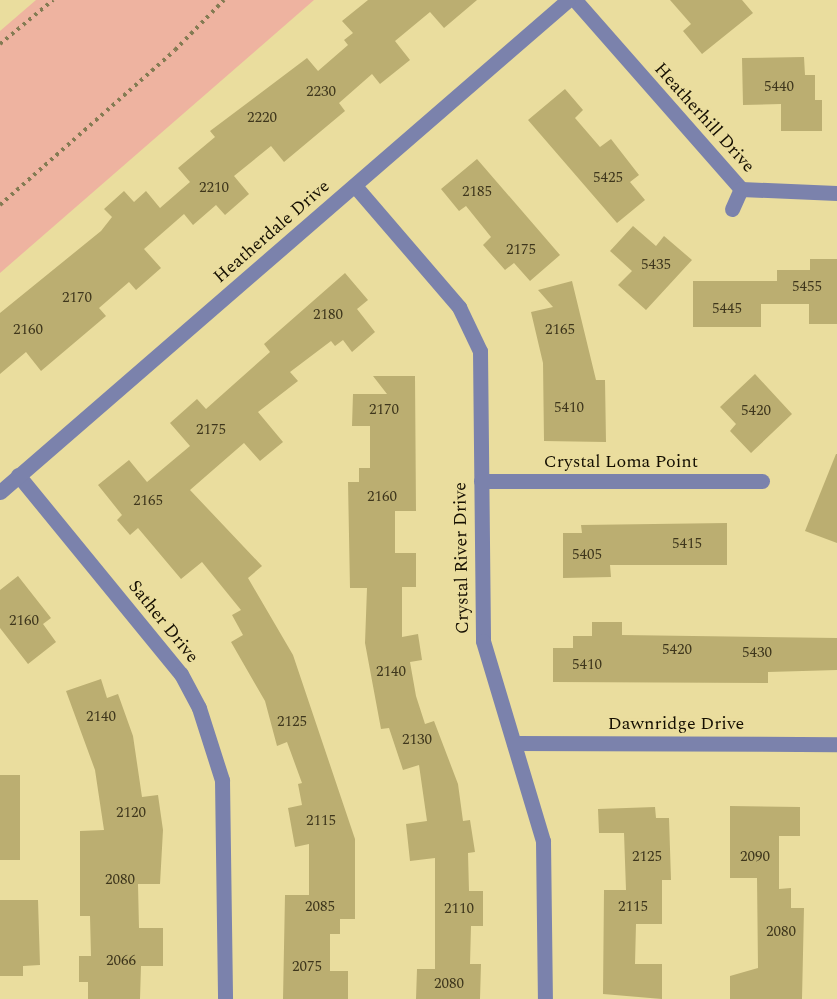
<!DOCTYPE html>
<style>
body{margin:0}
#map{position:relative;width:837px;height:999px;overflow:hidden;background:#eadd9e;font-family:Spectral,serif}
div>[style]{position:absolute}
[style*='--x']{left:calc(var(--x)*1px);top:calc(var(--y)*1px);width:calc(var(--w)*1px);rotate:calc(var(--a)*1deg)}
.green>*{inset:0;background:#eeb3a0}
.building>*{inset:0;background:#bbae71;transform-origin:0 0}
.path>*{height:4px;margin-top:-2px;transform-origin:0;background:repeating-linear-gradient(90deg,#847b53 0 3px,transparent 0 7.5px)}
.minor>*{height:15px;margin:-7.5px;padding:0 7.5px;transform-origin:7.5px;border-radius:7.5px;background:#7b82ac}
span{translate:-50% -50%;white-space:nowrap;text-align:center;line-height:1.15;-webkit-text-stroke:4.5px #eadd9e;paint-order:stroke}
.number-label{font-size:15px;color:#3e361c}
.number-label span{-webkit-text-stroke-width:0}
.street-label{font-size:18px;color:#140e00}
</style>
<div id="map">
<div class="green">
<i style="clip-path:polygon(36px 0,314px 0,0 273px,0 31px)"></i>
</div>
<div class="building">
<i style="clip-path:polygon(368px 0,477px 0,444px 28px,430px 12px,395px 41px,410px 60px,380px 84px,372px 74px,339px 103px,345px 111px,284px 162px,271px 146px,234px 176px,249px 194px,225px 215px,216px 205px,193px 225px,184px 214px,144px 249px,161px 268px,136px 290px,129px 282px,99px 308px,106px 316px,41px 371px,26px 352px,0 374px,0 313px,101px 231px,112px 217px,104px 209px,124px 191px,134px 202px,146px 191px,160px 208px,190px 182px,178px 168px,215px 137px,210px 131px,307px 58px,318px 71px,348px 45px,344px 40px,353px 33px,342px 21px)"></i>
<i style="clip-path:polygon(670px 0,742px 0,753px 13px,702px 54px,683px 31px,691px 24px)"></i>
<i style="clip-path:polygon(804px 57px,805px 75px,815px 75px,815px 100px,822px 100px,822px 131px,781px 131px,781px 104px,743px 105px,742px 58px)"></i>
<i style="clip-path:polygon(565px 89px,583px 110px,575px 118px,600px 147px,611px 139px,639px 175px,630px 182px,645px 200px,617px 223px,528px 120px)"></i>
<i style="clip-path:polygon(477px 159px,560px 255px,530px 281px,514px 263px,505px 270px,483px 245px,491px 237px,466px 206px,459px 211px,441px 189px)"></i>
<i style="clip-path:polygon(633px 226px,656px 246px,664px 236px,692px 260px,646px 310px,618px 285px,632px 271px,610px 251px)"></i>
<i style="clip-path:polygon(810px 259px,837px 259px,837px 324px,809px 324px,809px 304px,761px 304px,761px 327px,693px 327px,693px 281px,777px 281px,777px 270px,810px 270px)"></i>
<i style="clip-path:polygon(345px 273px,368px 300px,357px 309px,375px 332px,352px 352px,343px 340px,335px 346px,331px 341px,290px 372px,298px 381px,258px 412px,283px 442px,260px 461px,244px 443px,190px 490px,262px 566px,248px 578px,293px 655px,355px 839px,355px 919px,340px 919px,340px 934px,330px 934px,330px 971px,348px 971px,348px 999px,283px 999px,285px 895px,309px 895px,309px 844px,295px 847px,288px 808px,302px 805px,298px 784px,302px 783px,287px 742px,277px 746px,265px 701px,231px 642px,243px 635px,232px 615px,241px 610px,202px 562px,181px 579px,138px 528px,130px 535px,117px 520px,122px 515px,98px 485px,129px 460px,147px 482px,190px 446px,170px 423px,197px 399px,206px 409px,270px 352px,264px 344px)"></i>
<i style="clip-path:polygon(572px 281px,596px 380px,605px 380px,606px 442px,544px 441px,543px 363px,531px 312px,553px 307px,538px 290px)"></i>
<i style="clip-path:polygon(755px 374px,792px 414px,751px 453px,730px 431px,736px 424px,720px 407px)"></i>
<i style="clip-path:polygon(373px 376px,415px 376px,416px 511px,395px 511px,395px 553px,416px 553px,416px 587px,402px 587px,402px 637px,418px 634px,422px 660px,410px 662px,416px 696px,425px 724px,434px 721px,458px 784px,463px 821px,470px 820px,475px 852px,468px 853px,469px 891px,483px 891px,483px 926px,471px 926px,470px 964px,481px 964px,480px 999px,416px 999px,417px 969px,435px 969px,435px 858px,410px 861px,406px 824px,427px 821px,419px 765px,403px 770px,389px 728px,381px 729px,365px 643px,367px 588px,350px 588px,348px 482px,359px 482px,359px 468px,370px 468px,370px 426px,352px 426px,353px 394px,387px 394px)"></i>
<i style="clip-path:polygon(836px 454px,837px 454px,837px 543px,805px 531px)"></i>
<i style="clip-path:polygon(727px 523px,727px 565px,610px 565px,611px 577px,563px 578px,563px 533px,582px 533px,581px 525px)"></i>
<i style="clip-path:polygon(18px 576px,51px 618px,43px 624px,56px 642px,28px 664px,0 628px,0 590px)"></i>
<i style="clip-path:polygon(592px 622px,622px 622px,622px 635px,837px 638px,837px 670px,768px 672px,768px 683px,553px 682px,553px 648px,573px 648px,573px 636px,592px 636px)"></i>
<i style="clip-path:polygon(101px 679px,107px 698px,118px 694px,133px 736px,142px 797px,158px 795px,163px 830px,160px 884px,138px 884px,139px 928px,163px 928px,163px 966px,141px 966px,140px 999px,88px 999px,88px 982px,79px 982px,79px 956px,91px 956px,90px 916px,80px 916px,80px 831px,104px 830px,95px 770px,66px 691px)"></i>
<i style="left:0;top:775px;width:20px;height:85px"></i>
<i style="clip-path:polygon(730px 806px,800px 807px,800px 836px,779px 836px,779px 889px,791px 888px,791px 908px,804px 908px,802px 999px,730px 999px,730px 976px,758px 968px,757px 878px,730px 878px)"></i>
<i style="clip-path:polygon(655px 807px,656px 818px,669px 818px,671px 880px,662px 880px,662px 924px,636px 924px,635px 964px,662px 964px,662px 999px,603px 994px,604px 890px,626px 890px,624px 833px,599px 833px,598px 809px)"></i>
<i style="clip-path:polygon(0 900px,38px 900px,40px 965px,23px 966px,23px 976px,0 976px)"></i>
</div>
<div class="path">
<i style="--x:0;--y:44;--w:69;--a:-39.7"></i>
<i style="--x:0;--y:205;--w:234;--a:-41.5"></i>
<i style="--x:175;--y:50;--w:70;--a:-45.6"></i>
</div>
<div class="minor">
<i style="--x:575;--y:0;--w:252;--a:48.7"></i>
<i style="--x:741;--y:189;--w:96;--a:2.4"></i>
<i style="--x:355;--y:186;--w:160;--a:49.3"></i>
<i style="--x:459;--y:307;--w:49;--a:64.5"></i>
<i style="--x:480;--y:351;--w:290;--a:89.4"></i>
<i style="--x:483;--y:641;--w:209;--a:73.3"></i>
<i style="--x:543;--y:841;--w:158;--a:89.3"></i>
<i style="--x:732;--y:209;--w:22;--a:-66"></i>
<i style="--x:18;--y:475;--w:257;--a:50.7"></i>
<i style="--x:181;--y:674;--w:38;--a:62"></i>
<i style="--x:199;--y:708;--w:76;--a:72.3"></i>
<i style="--x:222;--y:780;--w:219;--a:89.2"></i>
<i style="--x:481;--y:481;--w:281;--a:0"></i>
<i style="--x:0;--y:492;--w:751;--a:-40.9"></i>
<i style="--x:514;--y:743;--w:323;--a:0.2"></i>
</div>
<div class="number-label">
<span style="left:779px;top:87px">5440</span>
<span style="left:321px;top:92px">2230</span>
<span style="left:262px;top:118px">2220</span>
<span style="left:608px;top:178px">5425</span>
<span style="left:214px;top:188px">2210</span>
<span style="left:477px;top:192px">2185</span>
<span style="left:521px;top:250px">2175</span>
<span style="left:656px;top:265px">5435</span>
<span style="left:807px;top:287px">5455</span>
<span style="left:77px;top:298px">2170</span>
<span style="left:727px;top:309px">5445</span>
<span style="left:328px;top:315px">2180</span>
<span style="left:28px;top:330px">2160</span>
<span style="left:560px;top:330px">2165</span>
<span style="left:569px;top:408px">5410</span>
<span style="left:384px;top:410px">2170</span>
<span style="left:756px;top:411px">5420</span>
<span style="left:211px;top:430px">2175</span>
<span style="left:382px;top:497px">2160</span>
<span style="left:148px;top:501px">2165</span>
<span style="left:687px;top:544px">5415</span>
<span style="left:587px;top:555px">5405</span>
<span style="left:24px;top:621px">2160</span>
<span style="left:677px;top:650px">5420</span>
<span style="left:757px;top:653px">5430</span>
<span style="left:587px;top:665px">5410</span>
<span style="left:391px;top:672px">2140</span>
<span style="left:101px;top:717px">2140</span>
<span style="left:292px;top:722px">2125</span>
<span style="left:417px;top:740px">2130</span>
<span style="left:131px;top:813px">2120</span>
<span style="left:321px;top:821px">2115</span>
<span style="left:647px;top:857px">2125</span>
<span style="left:755px;top:857px">2090</span>
<span style="left:120px;top:880px">2080</span>
<span style="left:320px;top:907px">2085</span>
<span style="left:633px;top:907px">2115</span>
<span style="left:459px;top:909px">2110</span>
<span style="left:781px;top:932px">2080</span>
<span style="left:121px;top:961px">2066</span>
<span style="left:307px;top:967px">2075</span>
<span style="left:449px;top:984px">2080</span>
</div>
<div class="street-label">
<span style="left:704px;top:118px;rotate:48deg">Heatherhill Drive</span>
<span style="left:272px;top:232px;rotate:-41deg">Heatherdale Drive</span>
<span style="left:621px;top:462px">Crystal Loma Point</span>
<span style="left:462px;top:558px;rotate:-91deg">Crystal River Drive</span>
<span style="left:163px;top:622px;rotate:51deg">Sather Drive</span>
<span style="left:676px;top:724px">Dawnridge Drive</span>
</div>
</div>
